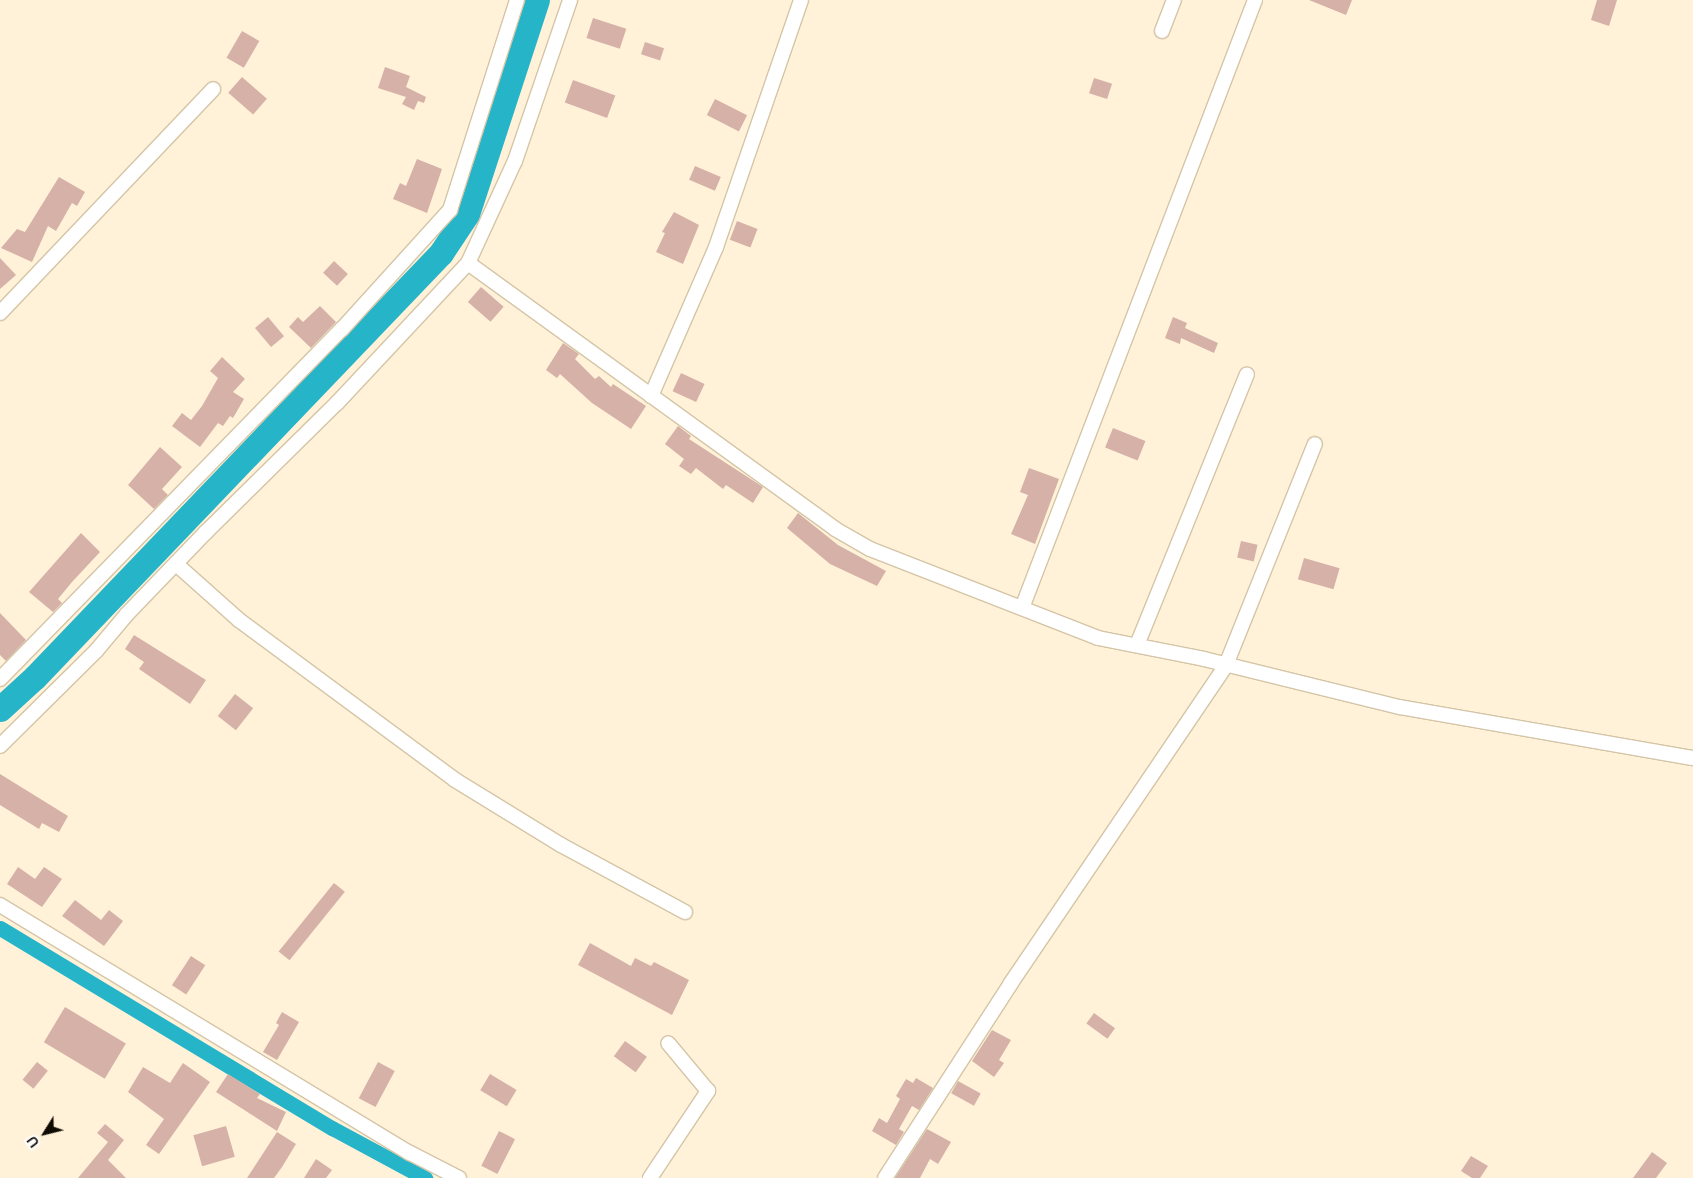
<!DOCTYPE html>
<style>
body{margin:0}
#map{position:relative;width:1693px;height:1178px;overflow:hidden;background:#fff2d9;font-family:Mulish,sans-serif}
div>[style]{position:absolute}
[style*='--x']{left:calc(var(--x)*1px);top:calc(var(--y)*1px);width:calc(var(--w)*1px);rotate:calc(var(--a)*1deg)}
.canal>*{height:15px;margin:-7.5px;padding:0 7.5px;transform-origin:7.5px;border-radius:7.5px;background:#26b4c9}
.river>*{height:25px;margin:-12.5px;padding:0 12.5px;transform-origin:12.5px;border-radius:12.5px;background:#26b4c9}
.building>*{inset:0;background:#d6b1a8;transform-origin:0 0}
.roads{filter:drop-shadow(1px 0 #d4c5a6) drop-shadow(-1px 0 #d4c5a6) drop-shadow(0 1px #d4c5a6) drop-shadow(0 -1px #d4c5a6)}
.minor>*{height:14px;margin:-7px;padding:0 7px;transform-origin:7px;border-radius:7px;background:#fff}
span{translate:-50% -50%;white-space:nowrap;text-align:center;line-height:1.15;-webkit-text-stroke:5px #fff;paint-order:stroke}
.north{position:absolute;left:20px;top:1108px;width:50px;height:50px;-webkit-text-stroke:4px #fff;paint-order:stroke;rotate:234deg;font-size:14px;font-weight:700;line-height:20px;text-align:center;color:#100b03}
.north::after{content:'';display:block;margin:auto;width:18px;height:22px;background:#100b03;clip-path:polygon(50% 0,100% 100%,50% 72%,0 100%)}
</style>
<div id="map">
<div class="canal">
<i style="--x:0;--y:928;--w:388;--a:31.1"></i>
<i style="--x:332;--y:1128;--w:106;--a:28.3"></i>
</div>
<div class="river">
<i style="--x:0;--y:709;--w:47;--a:-42.4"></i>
<i style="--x:35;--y:677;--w:587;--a:-46.24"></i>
<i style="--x:441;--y:253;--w:47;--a:-56.3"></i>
<i style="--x:467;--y:214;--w:225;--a:-71.9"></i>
</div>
<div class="building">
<i style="clip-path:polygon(1309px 0,1352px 0,1346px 15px)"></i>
<i style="clip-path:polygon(1597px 0,1617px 0,1609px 26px,1591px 20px)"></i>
<i style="left:593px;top:18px;width:35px;height:21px;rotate:18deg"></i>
<i style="left:242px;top:31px;width:20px;height:31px;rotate:30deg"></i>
<i style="left:645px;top:42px;width:20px;height:13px;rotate:18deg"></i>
<i style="clip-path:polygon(385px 67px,410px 76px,406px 87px,426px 97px,424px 103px,418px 101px,414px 110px,402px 104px,406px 97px,378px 88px)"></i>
<i style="left:242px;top:77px;width:33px;height:21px;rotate:41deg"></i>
<i style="left:1094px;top:78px;width:19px;height:16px;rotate:18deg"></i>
<i style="left:573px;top:80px;width:45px;height:24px;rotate:20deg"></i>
<i style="left:715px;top:99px;width:36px;height:18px;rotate:27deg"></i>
<i style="clip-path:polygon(417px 159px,442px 169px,427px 213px,393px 199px,400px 183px,406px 186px)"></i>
<i style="left:695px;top:166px;width:28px;height:15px;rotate:23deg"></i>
<i style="clip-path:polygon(59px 177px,85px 192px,77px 206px,72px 203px,56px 231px,48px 226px,32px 262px,1px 248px,17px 229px,25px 232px)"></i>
<i style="clip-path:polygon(674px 212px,699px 225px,683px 264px,656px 252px,665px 233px,662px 232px)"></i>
<i style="left:737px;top:221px;width:22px;height:20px;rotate:21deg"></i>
<i style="clip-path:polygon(0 258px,16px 275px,0 289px)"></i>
<i style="left:334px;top:261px;width:19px;height:16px;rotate:43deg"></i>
<i style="left:481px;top:287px;width:30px;height:20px;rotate:41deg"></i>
<i style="clip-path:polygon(320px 306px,336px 322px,311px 348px,289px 327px,298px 317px,303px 322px)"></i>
<i style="left:268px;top:317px;width:25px;height:17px;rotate:50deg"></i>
<i style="clip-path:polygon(1173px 317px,1187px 323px,1185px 328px,1218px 343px,1214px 353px,1181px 338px,1180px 344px,1165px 338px)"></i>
<i style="clip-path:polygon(563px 343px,579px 354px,575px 359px,595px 379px,599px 376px,611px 387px,613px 384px,646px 406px,631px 429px,592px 403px,560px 374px,557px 378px,546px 370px)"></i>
<i style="clip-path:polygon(222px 357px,245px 379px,233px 392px,244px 399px,233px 418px,230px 416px,223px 426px,218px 423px,200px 447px,172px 426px,182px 413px,191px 420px,202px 406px,218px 378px,210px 371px)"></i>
<i style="left:681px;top:373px;width:26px;height:20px;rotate:25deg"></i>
<i style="clip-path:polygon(678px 426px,691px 436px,689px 439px,763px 487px,753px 503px,726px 485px,723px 489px,696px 468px,691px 474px,679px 466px,684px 459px,665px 444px)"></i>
<i style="left:1113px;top:428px;width:35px;height:21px;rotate:22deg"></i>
<i style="clip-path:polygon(160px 447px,182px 467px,162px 489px,168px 495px,154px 509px,128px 485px)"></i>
<i style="clip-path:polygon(1029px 468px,1059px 479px,1035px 544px,1011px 534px,1028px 495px,1020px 492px)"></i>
<i style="clip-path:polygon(798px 513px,838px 545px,886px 571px,877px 586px,830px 564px,787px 528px)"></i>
<i style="clip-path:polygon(81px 533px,100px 552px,72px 582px,58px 599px,62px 603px,53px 612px,29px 592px)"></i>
<i style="left:1241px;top:541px;width:17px;height:17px;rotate:13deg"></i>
<i style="left:1304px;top:558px;width:37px;height:22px;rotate:16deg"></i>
<i style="clip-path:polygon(0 613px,26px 640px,6px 661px,0 655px)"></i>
<i style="clip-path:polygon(134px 635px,206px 680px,190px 704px,139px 669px,144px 662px,125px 649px)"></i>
<i style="left:235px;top:694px;width:23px;height:28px;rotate:38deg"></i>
<i style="clip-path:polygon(0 774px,68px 816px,59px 832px,42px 823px,39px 829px,0 805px)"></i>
<i style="clip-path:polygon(18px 867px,35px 879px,44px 867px,62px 879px,42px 907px,7px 884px)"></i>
<i style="left:334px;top:883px;width:14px;height:88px;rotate:39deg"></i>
<i style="clip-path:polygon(75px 900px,101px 920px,109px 910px,123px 921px,104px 946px,62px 916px)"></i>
<i style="clip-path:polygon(590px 943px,631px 966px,635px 958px,651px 966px,654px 962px,689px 980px,672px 1015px,578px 965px)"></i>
<i style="left:191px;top:956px;width:17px;height:35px;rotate:33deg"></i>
<i style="left:65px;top:1007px;width:71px;height:41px;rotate:31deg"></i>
<i style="clip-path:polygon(282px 1012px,299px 1022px,277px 1060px,263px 1052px,279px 1025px,276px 1023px)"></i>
<i style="left:1094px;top:1013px;width:26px;height:13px;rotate:36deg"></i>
<i style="clip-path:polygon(992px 1030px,1011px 1040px,999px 1060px,1004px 1063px,994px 1077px,972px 1061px)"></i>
<i style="left:625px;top:1041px;width:27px;height:19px;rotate:36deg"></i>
<i style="left:37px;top:1062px;width:14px;height:23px;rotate:39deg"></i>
<i style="left:378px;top:1062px;width:19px;height:41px;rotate:28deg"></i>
<i style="clip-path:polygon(183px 1063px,210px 1082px,159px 1154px,146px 1145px,164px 1119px,128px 1092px,143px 1067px,170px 1083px)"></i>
<i style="clip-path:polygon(228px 1074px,260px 1094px,257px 1098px,286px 1112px,277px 1131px,216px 1092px)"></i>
<i style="left:490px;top:1074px;width:31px;height:19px;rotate:31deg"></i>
<i style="clip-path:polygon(916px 1078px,933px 1088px,919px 1110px,912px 1106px,899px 1129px,904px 1132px,896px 1145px,872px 1131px,879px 1118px,887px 1123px,900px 1099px,896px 1096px,906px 1079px,913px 1083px)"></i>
<i style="left:958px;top:1081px;width:26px;height:14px;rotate:29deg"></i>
<i style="clip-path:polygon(105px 1124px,124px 1140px,108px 1160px,126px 1178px,78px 1178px,108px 1142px,97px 1133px)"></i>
<i style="left:226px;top:1126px;width:32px;height:34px;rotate:74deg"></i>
<i style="clip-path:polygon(927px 1129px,951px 1142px,938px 1164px,930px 1159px,920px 1178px,895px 1178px)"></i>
<i style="left:499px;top:1131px;width:18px;height:39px;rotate:27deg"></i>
<i style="clip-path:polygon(277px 1132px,296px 1144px,282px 1167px,274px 1178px,247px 1178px)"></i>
<i style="clip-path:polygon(1652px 1152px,1667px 1163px,1656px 1178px,1633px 1178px)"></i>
<i style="clip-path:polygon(1471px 1156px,1488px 1166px,1480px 1178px,1472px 1178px,1461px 1171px)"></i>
<i style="clip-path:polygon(316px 1159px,332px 1170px,326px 1178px,304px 1178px)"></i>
</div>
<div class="roads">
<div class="minor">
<i style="--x:1162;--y:31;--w:33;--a:-69"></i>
<i style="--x:468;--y:263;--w:453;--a:35.9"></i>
<i style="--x:835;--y:529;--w:40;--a:29.7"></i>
<i style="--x:870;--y:549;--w:245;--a:21.3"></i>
<i style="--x:1098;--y:638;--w:108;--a:11.2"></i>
<i style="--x:1204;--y:659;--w:202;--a:13.8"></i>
<i style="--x:1400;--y:707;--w:297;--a:9.9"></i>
<i style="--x:0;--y:313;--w:309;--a:-46.4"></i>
<i style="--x:651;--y:396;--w:163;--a:-66.4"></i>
<i style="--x:716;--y:247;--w:261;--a:-71"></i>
<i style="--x:176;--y:564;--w:84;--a:41.6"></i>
<i style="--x:239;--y:620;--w:269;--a:36.5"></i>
<i style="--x:455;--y:780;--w:124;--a:31.5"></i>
<i style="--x:561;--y:845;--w:141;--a:28.4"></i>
<i style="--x:1022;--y:608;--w:651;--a:-69.03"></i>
<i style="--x:1137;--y:645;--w:292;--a:-67.9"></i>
<i style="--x:0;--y:679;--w:489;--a:-45.7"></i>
<i style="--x:342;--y:329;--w:161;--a:-47.8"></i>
<i style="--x:450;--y:210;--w:220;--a:-72.3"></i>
<i style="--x:0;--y:746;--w:135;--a:-44.7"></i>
<i style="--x:96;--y:651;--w:48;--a:-50"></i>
<i style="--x:127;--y:614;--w:114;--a:-46.1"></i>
<i style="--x:206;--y:532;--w:184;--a:-44.6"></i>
<i style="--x:337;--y:403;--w:192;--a:-46.9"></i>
<i style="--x:468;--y:263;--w:112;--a:-65.3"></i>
<i style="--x:515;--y:161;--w:170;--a:-71.1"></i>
<i style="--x:0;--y:905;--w:479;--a:31.2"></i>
<i style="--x:410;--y:1153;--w:55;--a:27"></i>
<i style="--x:650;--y:1178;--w:105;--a:-56.3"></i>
<i style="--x:708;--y:1091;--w:62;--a:-129.8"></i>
<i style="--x:885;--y:1178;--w:232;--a:-57.1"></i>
<i style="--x:1011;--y:983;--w:384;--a:-55.9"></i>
<i style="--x:1226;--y:665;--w:238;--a:-68.1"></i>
</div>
</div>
<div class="north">U</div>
</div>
